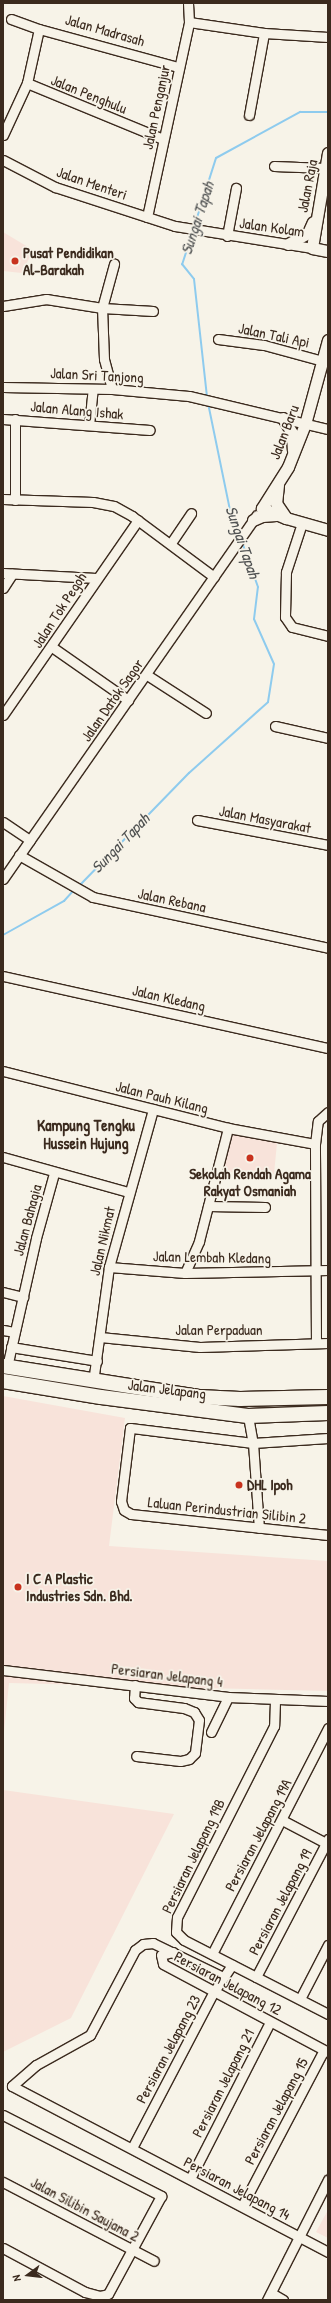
<!DOCTYPE html>
<style>
body{margin:0}
#map{position:relative;width:331px;height:2303px;overflow:hidden;background:#f7f3e8;font-family:"Patrick Hand",sans-serif}
div>[style]{position:absolute}
[style*='--x']{left:calc(var(--x)*1px);top:calc(var(--y)*1px);width:calc(var(--w)*1px);rotate:calc(var(--a)*1deg)}
.built>*{inset:0;background:#f8e3da}
.stream>*{height:2px;margin:-1px;padding:0 1px;transform-origin:1px;border-radius:1px;background:#8ecbee}
.roads{filter:drop-shadow(1px 0 #3b2a1e) drop-shadow(-1px 0 #3b2a1e) drop-shadow(0 1px #3b2a1e) drop-shadow(0 -1px #3b2a1e)}
.minor>*{height:9px;margin:-4.5px;padding:0 4.5px;transform-origin:4.5px;border-radius:4.5px;background:#f7f3e8}
.tertiary>*{height:11px;margin:-5.5px;padding:0 5.5px;transform-origin:5.5px;border-radius:5.5px;background:#f7f3e8}
.primary>*{height:14px;margin:-7px;padding:0 7px;transform-origin:7px;border-radius:7px;background:#f7f3e8}
.dots>*{width:11px;height:11px;translate:-50% -50%;box-sizing:border-box;border:2px solid #f7f3e8;border-radius:50%}
span{translate:-50% -50%;white-space:nowrap;text-align:center;line-height:1.15;-webkit-text-stroke:3.5px #f7f3e8;paint-order:stroke}
.street-label{font-size:15px;color:#3b2a1e}
.poi-label{font-size:15px;color:#3b2a1e;font-weight:700}
.left{translate:0 -50%;text-align:left}
.water-label{font-size:16px;color:#505252;font-style:italic}
.neighbourhood-label{font-size:16px;color:#3b2a1e;font-weight:700}
.frame{position:absolute;inset:0;border:4px solid #3b2a1e;pointer-events:none}
.north{position:absolute;left:8px;top:2255px;width:40px;height:40px;-webkit-text-stroke:3px #f7f3e8;paint-order:stroke;rotate:255deg;font-size:11px;font-weight:700;line-height:16px;text-align:center;color:#3b2a1e}
.north::after{content:'';display:block;margin:auto;width:14px;height:18px;background:#3b2a1e;clip-path:polygon(50% 0,100% 100%,50% 72%,0 100%)}
</style>
<div id="map">
<div class="built">
<i style="clip-path:polygon(3px 232px,33px 250px,22px 273px,3px 271px)"></i>
<i style="clip-path:polygon(230px 1134px,277px 1143px,274px 1174px,221px 1172px)"></i>
<i style="clip-path:polygon(3px 1396px,125px 1418px,109px 1546px,328px 1561px,328px 1691px,9px 1683px,3px 1742px)"></i>
<i style="clip-path:polygon(3px 1790px,174px 1814px,71px 2018px,3px 2052px)"></i>
<i style="clip-path:polygon(328px 2210px,328px 2238px,316px 2232px)"></i>
</div>
<div class="stream">
<i style="--x:194;--y:227;--w:72;--a:-72.3"></i>
<i style="--x:216;--y:158;--w:96;--a:-28.7"></i>
<i style="--x:300;--y:112;--w:28;--a:0"></i>
<i style="--x:193;--y:231;--w:35;--a:108"></i>
<i style="--x:182;--y:264;--w:19;--a:51"></i>
<i style="--x:194;--y:279;--w:118;--a:83.7"></i>
<i style="--x:208;--y:403;--w:114;--a:78.4"></i>
<i style="--x:231;--y:515;--w:22;--a:68"></i>
<i style="--x:79;--y:886;--w:158;--a:-45.8"></i>
<i style="--x:189;--y:773;--w:106;--a:-41.9"></i>
<i style="--x:268;--y:702;--w:38;--a:-81"></i>
<i style="--x:274;--y:664;--w:49;--a:-114"></i>
<i style="--x:254;--y:619;--w:32;--a:-83"></i>
<i style="--x:258;--y:587;--w:48;--a:-109.6"></i>
<i style="--x:3;--y:935;--w:70;--a:-29.1"></i>
<i style="--x:64;--y:901;--w:15;--a:-48"></i>
</div>
<div class="roads">
<div class="minor">
<i style="--x:11;--y:19;--w:30;--a:20"></i>
<i style="--x:189;--y:22;--w:76;--a:8.3"></i>
<i style="--x:264;--y:33;--w:64;--a:3.6"></i>
<i style="--x:27;--y:83;--w:147;--a:22.4"></i>
<i style="--x:249;--y:115;--w:83;--a:-79.6"></i>
<i style="--x:3;--y:135;--w:57;--a:-65.2"></i>
<i style="--x:27;--y:83;--w:55;--a:-77.5"></i>
<i style="--x:39;--y:29;--w:144;--a:15.3"></i>
<i style="--x:3;--y:160;--w:59;--a:27.4"></i>
<i style="--x:55;--y:187;--w:126;--a:18"></i>
<i style="--x:175;--y:226;--w:139;--a:9.1"></i>
<i style="--x:274;--y:166;--w:51;--a:2.2"></i>
<i style="--x:147;--y:217;--w:199;--a:-77.8"></i>
<i style="--x:189;--y:22;--w:19;--a:-93"></i>
<i style="--x:227;--y:236;--w:49;--a:-79.4"></i>
<i style="--x:3;--y:306;--w:44;--a:-9.2"></i>
<i style="--x:46;--y:299;--w:57;--a:9.1"></i>
<i style="--x:102;--y:308;--w:51;--a:3.4"></i>
<i style="--x:218;--y:339;--w:46;--a:7.4"></i>
<i style="--x:264;--y:345;--w:61;--a:15.2"></i>
<i style="--x:3;--y:387;--w:109;--a:1.1"></i>
<i style="--x:112;--y:389;--w:77;--a:5.2"></i>
<i style="--x:189;--y:396;--w:143;--a:13.4"></i>
<i style="--x:112;--y:389;--w:31;--a:-105"></i>
<i style="--x:104;--y:359;--w:51;--a:-92.2"></i>
<i style="--x:102;--y:308;--w:46;--a:-74.7"></i>
<i style="--x:3;--y:419;--w:147;--a:4.3"></i>
<i style="--x:89;--y:425;--w:36;--a:-84"></i>
<i style="--x:3;--y:499;--w:90;--a:1.9"></i>
<i style="--x:93;--y:502;--w:21;--a:11"></i>
<i style="--x:114;--y:506;--w:21;--a:29"></i>
<i style="--x:132;--y:516;--w:102;--a:36.6"></i>
<i style="--x:15;--y:500;--w:81;--a:-90"></i>
<i style="--x:302;--y:523;--w:52;--a:108.1"></i>
<i style="--x:286;--y:572;--w:45;--a:91.3"></i>
<i style="--x:285;--y:617;--w:12;--a:55"></i>
<i style="--x:292;--y:627;--w:37;--a:14"></i>
<i style="--x:171;--y:543;--w:36;--a:-56"></i>
<i style="--x:3;--y:573;--w:93;--a:3.1"></i>
<i style="--x:3;--y:588;--w:17;--a:-57"></i>
<i style="--x:52;--y:647;--w:93;--a:34.9"></i>
<i style="--x:147;--y:675;--w:70;--a:32.8"></i>
<i style="--x:3;--y:715;--w:237;--a:-55.3"></i>
<i style="--x:275;--y:726;--w:54;--a:12.8"></i>
<i style="--x:197;--y:820;--w:133;--a:10.8"></i>
<i style="--x:3;--y:822;--w:32;--a:34"></i>
<i style="--x:30;--y:840;--w:396;--a:-55.1"></i>
<i style="--x:19;--y:855;--w:85;--a:29.6"></i>
<i style="--x:93;--y:897;--w:240;--a:12.2"></i>
<i style="--x:3;--y:879;--w:47;--a:-55.3"></i>
<i style="--x:3;--y:976;--w:333;--a:12.5"></i>
<i style="--x:3;--y:1071;--w:232;--a:14.2"></i>
<i style="--x:228;--y:1128;--w:88;--a:10.4"></i>
<i style="--x:3;--y:1157;--w:130;--a:15.6"></i>
<i style="--x:208;--y:1206;--w:57;--a:1"></i>
<i style="--x:109;--y:1267;--w:76;--a:4.5"></i>
<i style="--x:185;--y:1273;--w:143;--a:-1.2"></i>
<i style="--x:185;--y:1273;--w:35;--a:-66"></i>
<i style="--x:199;--y:1241;--w:117;--a:-75.6"></i>
<i style="--x:3;--y:1292;--w:21;--a:14"></i>
<i style="--x:3;--y:1330;--w:11;--a:10"></i>
<i style="--x:100;--y:1337;--w:100;--a:5.7"></i>
<i style="--x:200;--y:1347;--w:128;--a:-1.8"></i>
<i style="--x:316;--y:1343;--w:199;--a:-90.3"></i>
<i style="--x:315;--y:1144;--w:23;--a:-83"></i>
<i style="--x:318;--y:1121;--w:13;--a:-42"></i>
<i style="--x:11;--y:1347;--w:87;--a:9.2"></i>
<i style="--x:7;--y:1367;--w:132;--a:-77.3"></i>
<i style="--x:36;--y:1238;--w:67;--a:-74.5"></i>
<i style="--x:93;--y:1382;--w:116;--a:-82.1"></i>
<i style="--x:109;--y:1267;--w:164;--a:-74.4"></i>
<i style="--x:248;--y:1416;--w:27;--a:80"></i>
<i style="--x:253;--y:1443;--w:85;--a:86"></i>
<i style="--x:328;--y:1438;--w:75;--a:176.2"></i>
<i style="--x:253;--y:1443;--w:124;--a:-173"></i>
<i style="--x:130;--y:1428;--w:74;--a:97"></i>
<i style="--x:121;--y:1501;--w:9;--a:72"></i>
<i style="--x:124;--y:1510;--w:8;--a:30"></i>
<i style="--x:131;--y:1514;--w:198;--a:6.1"></i>
<i style="--x:3;--y:1670;--w:227;--a:6.8"></i>
<i style="--x:228;--y:1697;--w:100;--a:2.3"></i>
<i style="--x:135;--y:1685;--w:13;--a:94"></i>
<i style="--x:134;--y:1698;--w:6;--a:45"></i>
<i style="--x:138;--y:1702;--w:46;--a:7.4"></i>
<i style="--x:184;--y:1708;--w:11;--a:22"></i>
<i style="--x:194;--y:1712;--w:9;--a:58"></i>
<i style="--x:199;--y:1720;--w:33;--a:97"></i>
<i style="--x:195;--y:1753;--w:8;--a:135"></i>
<i style="--x:189;--y:1759;--w:9;--a:167"></i>
<i style="--x:180;--y:1761;--w:44;--a:-173.5"></i>
<i style="--x:275;--y:1701;--w:25;--a:92"></i>
<i style="--x:274;--y:1726;--w:214;--a:116.9"></i>
<i style="--x:177;--y:1917;--w:15;--a:94"></i>
<i style="--x:176;--y:1932;--w:11;--a:45"></i>
<i style="--x:184;--y:1940;--w:162;--a:27.2"></i>
<i style="--x:211;--y:1732;--w:39;--a:-64"></i>
<i style="--x:282;--y:1820;--w:50;--a:27.6"></i>
<i style="--x:173;--y:1952;--w:12;--a:166"></i>
<i style="--x:161;--y:1955;--w:9;--a:77"></i>
<i style="--x:163;--y:1964;--w:187;--a:28.1"></i>
<i style="--x:212;--y:1954;--w:254;--a:-62.8"></i>
<i style="--x:223;--y:1977;--w:78;--a:-154.1"></i>
<i style="--x:153;--y:1943;--w:10;--a:174"></i>
<i style="--x:143;--y:1944;--w:10;--a:143"></i>
<i style="--x:135;--y:1950;--w:96;--a:117.9"></i>
<i style="--x:90;--y:2035;--w:62;--a:150.9"></i>
<i style="--x:36;--y:2065;--w:32;--a:139"></i>
<i style="--x:12;--y:2086;--w:357;--a:27.7"></i>
<i style="--x:256;--y:1977;--w:156;--a:-62.4"></i>
<i style="--x:300;--y:1999;--w:61;--a:-62.6"></i>
<i style="--x:3;--y:2115;--w:178;--a:27.1"></i>
<i style="--x:161;--y:2196;--w:111;--a:118.4"></i>
<i style="--x:108;--y:2294;--w:8;--a:166"></i>
<i style="--x:100;--y:2296;--w:16;--a:-165"></i>
<i style="--x:85;--y:2292;--w:93;--a:-151.8"></i>
<i style="--x:132;--y:2148;--w:175;--a:-62.4"></i>
<i style="--x:213;--y:1993;--w:34;--a:-56"></i>
<i style="--x:190;--y:2179;--w:176;--a:-63"></i>
<i style="--x:3;--y:2182;--w:170;--a:27.6"></i>
<i style="--x:242;--y:2206;--w:176;--a:-62.3"></i>
<i style="--x:271;--y:2293;--w:14;--a:30"></i>
<i style="--x:267;--y:2300;--w:135;--a:-63.1"></i>
</div>
<div class="tertiary">
<i style="--x:328;--y:153;--w:96;--a:99.6"></i>
<i style="--x:312;--y:248;--w:16;--a:11"></i>
<i style="--x:288;--y:244;--w:23;--a:-29"></i>
<i style="--x:308;--y:233;--w:12;--a:-66"></i>
<i style="--x:328;--y:340;--w:87;--a:105.3"></i>
<i style="--x:305;--y:424;--w:46;--a:111.6"></i>
<i style="--x:288;--y:467;--w:49;--a:122.4"></i>
<i style="--x:262;--y:508;--w:26;--a:23"></i>
<i style="--x:286;--y:518;--w:44;--a:15.9"></i>
<i style="--x:283;--y:418;--w:17;--a:59"></i>
<i style="--x:292;--y:433;--w:17;--a:87"></i>
<i style="--x:278;--y:485;--w:18;--a:96"></i>
<i style="--x:276;--y:503;--w:18;--a:56"></i>
<i style="--x:253;--y:520;--w:10;--a:-24"></i>
<i style="--x:262;--y:516;--w:14;--a:-4"></i>
</div>
<div class="primary">
<i style="--x:3;--y:1366;--w:198;--a:9"></i>
<i style="--x:199;--y:1397;--w:41;--a:2.8"></i>
<i style="--x:240;--y:1399;--w:88;--a:-1.3"></i>
<i style="--x:3;--y:1381;--w:99;--a:9.3"></i>
<i style="--x:101;--y:1397;--w:148;--a:7.4"></i>
<i style="--x:248;--y:1416;--w:80;--a:-2.1"></i>
</div>
</div>
<div class="dots">
<i style="left:15px;top:261px;background:#c8321e"></i>
<i style="left:250px;top:1158px;background:#c8321e"></i>
<i style="left:239px;top:1485px;background:#c8321e"></i>
<i style="left:18px;top:1587px;background:#c8321e"></i>
</div>
<div class="street-label">
<span style="left:105px;top:30px;rotate:16deg">Jalan Madrasah</span>
<span style="left:89px;top:94px;rotate:22deg">Jalan Penghulu</span>
<span style="left:156px;top:107px;rotate:-78deg">Jalan Penganjur</span>
<span style="left:92px;top:183px;rotate:19deg">Jalan Menteri</span>
<span style="left:307px;top:186px;rotate:-79deg">Jalan Raja</span>
<span style="left:272px;top:227px;rotate:8deg">Jalan Kolam</span>
<span style="left:274px;top:335px;rotate:12deg">Jalan Tali Api</span>
<span style="left:97px;top:375px;rotate:3deg">Jalan Sri Tanjong</span>
<span style="left:77px;top:410px;rotate:5deg">Jalan Alang Ishak</span>
<span style="left:284px;top:432px;rotate:-69deg">Jalan Baru</span>
<span style="left:59px;top:610px;rotate:-57deg">Jalan Tok Pegoh</span>
<span style="left:112px;top:700px;rotate:-55deg">Jalan Datok Sagor</span>
<span style="left:265px;top:819px;rotate:11deg">Jalan Masyarakat</span>
<span style="left:172px;top:900px;rotate:12deg">Jalan Rebana</span>
<span style="left:169px;top:998px;rotate:13deg">Jalan Kledang</span>
<span style="left:162px;top:1097px;rotate:14deg">Jalan Pauh Kilang</span>
<span style="left:27px;top:1220px;rotate:-75deg">Jalan Bahagia</span>
<span style="left:102px;top:1241px;rotate:-77deg">Jalan Nikmat</span>
<span style="left:212px;top:1257px;rotate:1deg">Jalan Lembah Kledang</span>
<span style="left:219px;top:1330px">Jalan Perpaduan</span>
<span style="left:167px;top:1389px;rotate:7deg">Jalan Jelapang</span>
<span style="left:227px;top:1510px;rotate:6deg">Laluan Perindustrian Silibin 2</span>
<span style="left:167px;top:1675px;rotate:7deg">Persiaran Jelapang 4</span>
<span style="left:258px;top:1835px;rotate:-62deg">Persiaran Jelapang 19A</span>
<span style="left:193px;top:1856px;rotate:-64deg">Persiaran Jelapang 19B</span>
<span style="left:280px;top:1902px;rotate:-62deg">Persiaran Jelapang 19</span>
<span style="left:228px;top:1983px;rotate:28deg">Persiaran Jelapang 12</span>
<span style="left:168px;top:2049px;rotate:-62deg">Persiaran Jelapang 23</span>
<span style="left:223px;top:2083px;rotate:-63deg">Persiaran Jelapang 21</span>
<span style="left:276px;top:2111px;rotate:-62deg">Persiaran Jelapang 15</span>
<span style="left:237px;top:2188px;rotate:28deg">Persiaran Jelapang 14</span>
<span style="left:85px;top:2209px;rotate:28deg">Jalan Silibin Saujana 2</span>
</div>
<div class="poi-label">
<span class="left" style="left:23px;top:261px">Pusat Pendidikan<br>Al-Barakah</span>
<span style="left:250px;top:1182px">Sekolah Rendah Agama<br>Rakyat Osmaniah</span>
<span class="left" style="left:247px;top:1485px">DHL Ipoh</span>
<span class="left" style="left:26px;top:1587px">I C A Plastic<br>Industries Sdn. Bhd.</span>
</div>
<div class="water-label">
<span style="left:197px;top:218px;rotate:-72deg">Sungai Tapah</span>
<span style="left:243px;top:542px;rotate:71deg">Sungai Tapah</span>
<span style="left:120px;top:843px;rotate:-46deg">Sungai Tapah</span>
</div>
<div class="neighbourhood-label">
<span style="left:86px;top:1134px">Kampung Tengku<br>Hussein Hujung</span>
</div>
<div class="frame"></div>
<div class="north">N</div>
</div>
